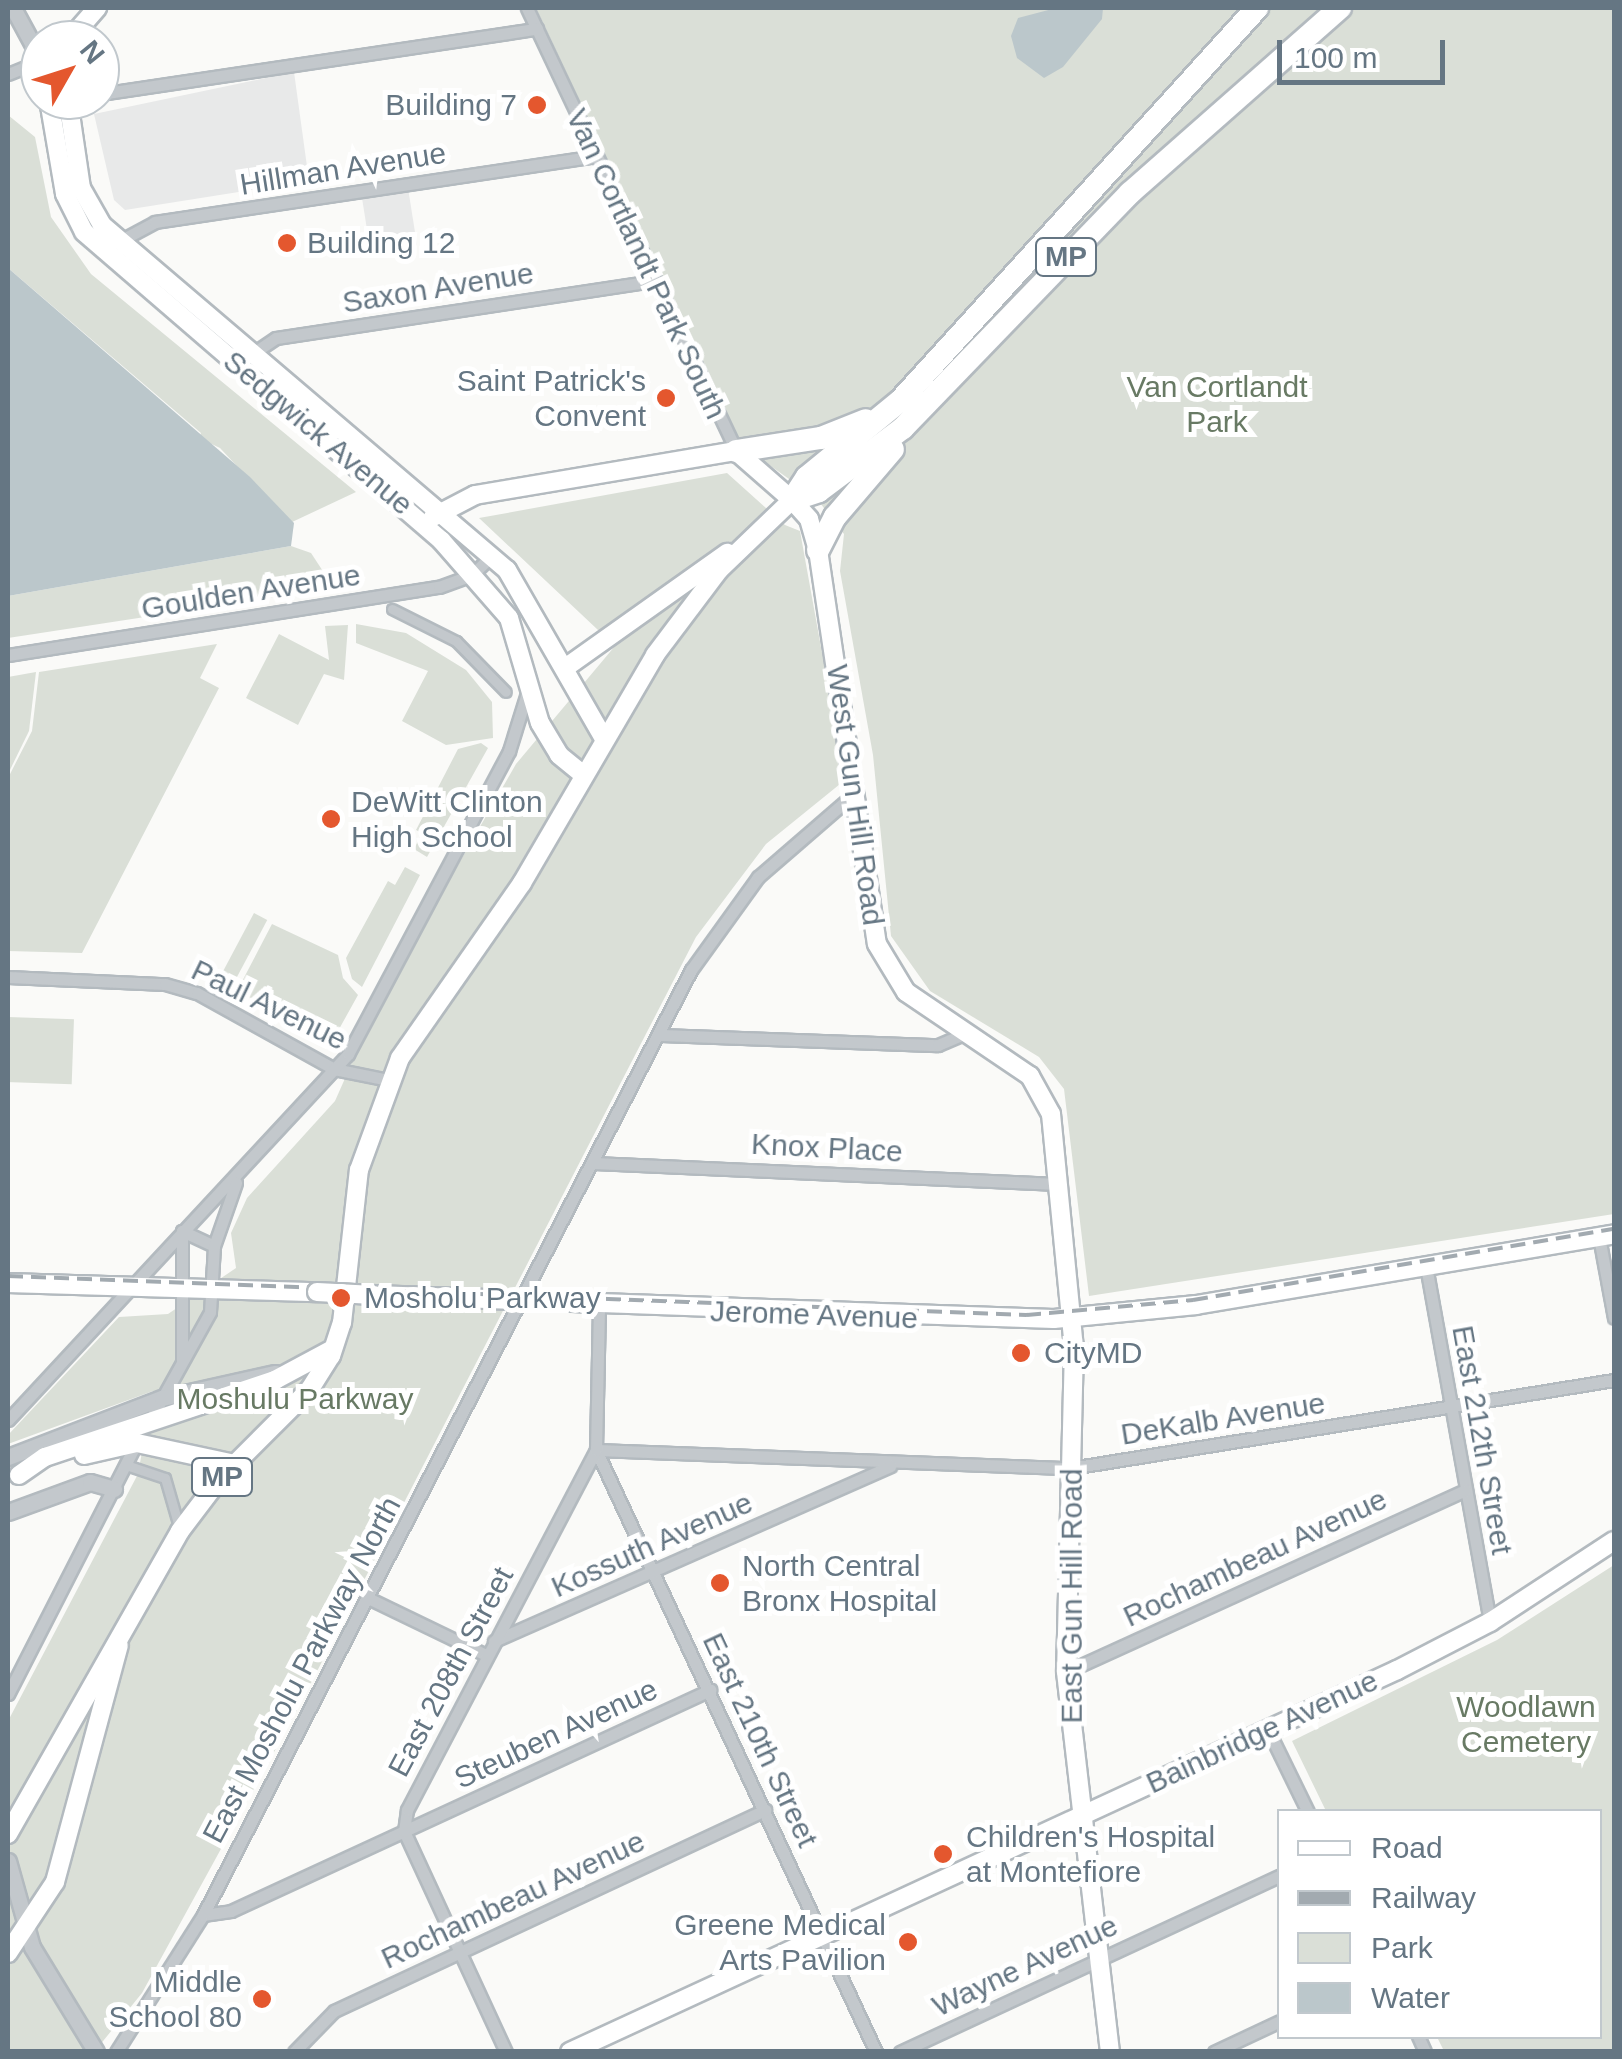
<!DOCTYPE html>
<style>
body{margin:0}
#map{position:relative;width:1622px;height:2059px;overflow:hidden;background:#fafaf8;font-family:Arial,sans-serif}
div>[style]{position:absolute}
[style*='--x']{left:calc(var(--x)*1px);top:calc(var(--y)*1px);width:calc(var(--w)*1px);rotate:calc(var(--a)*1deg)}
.built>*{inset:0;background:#e8e9e9;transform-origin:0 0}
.green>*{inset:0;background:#dadfd7;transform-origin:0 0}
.water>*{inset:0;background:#bbc7cb}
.roads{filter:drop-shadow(2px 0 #b3babf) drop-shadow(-2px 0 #b3babf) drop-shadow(0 2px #b3babf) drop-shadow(0 -2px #b3babf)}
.pedestrian>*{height:9px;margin:-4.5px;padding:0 4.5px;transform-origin:4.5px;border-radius:4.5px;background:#c3c8cc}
.minor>*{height:11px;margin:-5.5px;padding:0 5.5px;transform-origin:5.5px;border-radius:5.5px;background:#c3c8cc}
.tertiary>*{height:15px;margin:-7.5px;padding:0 7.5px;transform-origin:7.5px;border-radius:7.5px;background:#c3c8cc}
.secondary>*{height:18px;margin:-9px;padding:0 9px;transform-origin:9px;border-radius:9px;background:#fff}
.primary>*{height:18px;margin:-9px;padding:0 9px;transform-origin:9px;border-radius:9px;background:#fff}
.motorway>*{height:22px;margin:-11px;padding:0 11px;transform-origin:11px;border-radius:11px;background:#fff}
.rail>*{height:4px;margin-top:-2px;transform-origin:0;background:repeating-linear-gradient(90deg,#a2aab0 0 15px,transparent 0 23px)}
.bridges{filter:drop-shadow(2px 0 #b3babf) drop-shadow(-2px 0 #b3babf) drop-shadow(0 2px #b3babf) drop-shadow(0 -2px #b3babf)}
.secondary-bridge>*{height:18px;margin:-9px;padding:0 9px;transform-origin:9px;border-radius:9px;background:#fff}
.dots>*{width:28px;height:28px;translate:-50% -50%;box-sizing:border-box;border:5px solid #fff;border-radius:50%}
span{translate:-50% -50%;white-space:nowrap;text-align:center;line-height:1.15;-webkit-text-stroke:10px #fff;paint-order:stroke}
.shield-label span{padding:2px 8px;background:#fff;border:2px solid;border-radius:8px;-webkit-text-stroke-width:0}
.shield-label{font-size:28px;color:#657683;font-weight:700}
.poi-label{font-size:30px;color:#657683}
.right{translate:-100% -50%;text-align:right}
.left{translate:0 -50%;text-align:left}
.street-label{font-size:30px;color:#657683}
.park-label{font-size:30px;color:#687a64}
.frame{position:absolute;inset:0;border:10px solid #657683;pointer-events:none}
.legend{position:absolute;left:1277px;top:1809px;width:325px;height:230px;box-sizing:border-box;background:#fff;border:2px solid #c1c8cd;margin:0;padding:12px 18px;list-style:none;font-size:30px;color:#657683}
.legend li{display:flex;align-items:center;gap:20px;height:50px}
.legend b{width:50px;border:2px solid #c1c8cd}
.north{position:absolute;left:20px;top:20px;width:100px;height:100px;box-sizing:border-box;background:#fff;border:2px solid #c1c8cd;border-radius:50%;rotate:51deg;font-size:28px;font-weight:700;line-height:40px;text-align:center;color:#657683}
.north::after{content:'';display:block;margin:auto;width:35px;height:45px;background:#e4572e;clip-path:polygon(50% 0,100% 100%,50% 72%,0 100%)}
.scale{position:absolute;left:1277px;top:40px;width:168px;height:45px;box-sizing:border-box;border:5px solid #657683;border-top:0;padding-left:12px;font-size:30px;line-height:35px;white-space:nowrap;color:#657683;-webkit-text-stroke:8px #fff;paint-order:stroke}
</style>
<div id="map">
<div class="built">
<i style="clip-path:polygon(294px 72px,309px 181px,125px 210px,114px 200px,94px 114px)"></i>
<i style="left:408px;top:188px;width:58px;height:47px;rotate:81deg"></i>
</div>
<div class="green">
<i style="clip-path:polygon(536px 8px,1614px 8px,1614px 1214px,1089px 1296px,1064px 1089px,1039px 1057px,930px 991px,891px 936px,873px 755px,840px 571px,844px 534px,817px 499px,740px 444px)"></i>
<i style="clip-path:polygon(8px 115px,35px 137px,51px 217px,91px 274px,356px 492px,290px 523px,220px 448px,199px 438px,201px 433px,8px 268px)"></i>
<i style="clip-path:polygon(727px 473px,785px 525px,800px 531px,845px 780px,766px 844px,696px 937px,296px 1712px,142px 1993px,95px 2051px,8px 2051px,8px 1721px,138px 1474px,153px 1391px,8px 1444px,8px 1435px,119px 1317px,168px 1314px,236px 1268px,231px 1233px,247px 1198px,335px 1101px,378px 1004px,516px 764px,615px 646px,479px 518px)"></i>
<i style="clip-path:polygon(291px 546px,311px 553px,334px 588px,8px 638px,8px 596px)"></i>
<i style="clip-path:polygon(356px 624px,406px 633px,466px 670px,492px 702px,493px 738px,446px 745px,402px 721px,428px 671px,356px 643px)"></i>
<i style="clip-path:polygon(348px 625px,344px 680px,324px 674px,298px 725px,246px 698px,279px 634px,329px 660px,325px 626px)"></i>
<i style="clip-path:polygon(217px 644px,200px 678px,219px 688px,82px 953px,8px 951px,8px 778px,32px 731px,39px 672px)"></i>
<i style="clip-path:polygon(36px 672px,29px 731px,8px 774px,8px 677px)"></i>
<i style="clip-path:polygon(481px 743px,488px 748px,427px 857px,414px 849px,422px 833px,416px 830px,458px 749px)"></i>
<i style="clip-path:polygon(405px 867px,420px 875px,362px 987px,352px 979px,346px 958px,388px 881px,395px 885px)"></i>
<i style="left:254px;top:913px;width:15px;height:77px;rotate:28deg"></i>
<i style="clip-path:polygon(272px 924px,338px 955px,343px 978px,358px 995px,333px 1040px,237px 991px)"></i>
<i style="left:8px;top:1017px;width:66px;height:65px;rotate:2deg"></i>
<i style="clip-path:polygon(1614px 1565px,1614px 2051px,1444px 2051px,1437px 2037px,1600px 2036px,1600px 1812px,1326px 1811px,1292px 1741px,1497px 1640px)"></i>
</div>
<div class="water">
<i style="clip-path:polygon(1056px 8px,1103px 8px,1102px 19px,1063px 67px,1044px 78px,1017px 58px,1011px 36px,1018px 18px)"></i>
<i style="clip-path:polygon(8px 268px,250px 477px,294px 523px,291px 546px,8px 596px)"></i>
</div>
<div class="roads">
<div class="pedestrian">
<i style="--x:392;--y:609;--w:72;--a:26.6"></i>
<i style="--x:456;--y:641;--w:71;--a:45.6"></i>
<i style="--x:126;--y:1465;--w:41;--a:18.4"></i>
<i style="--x:165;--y:1478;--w:54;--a:73.9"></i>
</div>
<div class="minor">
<i style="--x:527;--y:8;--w:490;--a:64.7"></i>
<i style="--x:8;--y:74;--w:35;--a:-22"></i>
<i style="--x:100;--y:94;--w:442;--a:-8.5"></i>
<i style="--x:116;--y:243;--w:44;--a:-28.3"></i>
<i style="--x:155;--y:222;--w:446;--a:-8.5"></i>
<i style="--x:249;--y:356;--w:32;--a:-34"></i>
<i style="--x:276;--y:338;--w:382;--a:-8.6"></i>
<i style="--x:8;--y:655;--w:436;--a:-9"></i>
<i style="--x:439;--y:587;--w:35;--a:-20"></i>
<i style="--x:472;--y:575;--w:28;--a:-45"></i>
<i style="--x:8;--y:977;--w:157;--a:2.6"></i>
<i style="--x:165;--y:984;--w:33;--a:16"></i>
<i style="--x:197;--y:993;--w:157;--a:29"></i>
<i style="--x:334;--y:1069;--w:55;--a:11.5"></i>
<i style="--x:661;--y:1035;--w:277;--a:2.1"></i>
<i style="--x:938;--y:1045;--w:28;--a:-23"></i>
<i style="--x:594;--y:1163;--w:464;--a:2.6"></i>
<i style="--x:182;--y:1231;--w:35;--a:25"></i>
<i style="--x:1599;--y:1237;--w:82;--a:79.5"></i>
<i style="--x:1426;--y:1266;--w:362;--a:79.8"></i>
<i style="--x:182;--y:1360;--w:129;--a:-90"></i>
<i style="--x:8;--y:1420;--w:500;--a:-47.1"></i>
<i style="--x:348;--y:1054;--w:343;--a:-62"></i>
<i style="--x:509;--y:751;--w:64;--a:-72.7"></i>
<i style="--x:148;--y:1424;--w:128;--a:-61"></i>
<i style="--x:210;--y:1312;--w:66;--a:-86.5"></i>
<i style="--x:214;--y:1246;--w:67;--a:-70.8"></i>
<i style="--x:596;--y:1450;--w:475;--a:2.2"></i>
<i style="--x:1071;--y:1468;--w:550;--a:-9.21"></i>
<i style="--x:596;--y:1450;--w:664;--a:65.06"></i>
<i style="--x:368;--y:1598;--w:131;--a:25.8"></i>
<i style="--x:494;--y:1641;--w:433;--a:-23.8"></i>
<i style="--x:1066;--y:1672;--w:439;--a:-24.5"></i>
<i style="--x:8;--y:1694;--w:285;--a:-62.9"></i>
<i style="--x:1268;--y:1730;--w:91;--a:64"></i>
<i style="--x:203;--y:1915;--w:28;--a:-8"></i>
<i style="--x:231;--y:1911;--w:528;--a:-24.77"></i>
<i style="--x:1418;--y:2036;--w:17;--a:66"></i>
<i style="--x:116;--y:2052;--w:162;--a:-57.6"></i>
<i style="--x:203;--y:1915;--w:1064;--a:-62.69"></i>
<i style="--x:691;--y:970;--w:115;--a:-54.2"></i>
<i style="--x:758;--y:877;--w:130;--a:-40.9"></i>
<i style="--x:294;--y:2052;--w:57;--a:-45.7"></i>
<i style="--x:334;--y:2011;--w:476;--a:-25"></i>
<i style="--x:506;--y:2052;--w:243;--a:-114.8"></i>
<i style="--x:404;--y:1831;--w:21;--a:-82"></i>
<i style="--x:407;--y:1810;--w:407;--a:-62.3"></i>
<i style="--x:596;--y:1450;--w:143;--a:-88.8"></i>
<i style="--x:900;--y:2052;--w:419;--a:-24.9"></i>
<i style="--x:1214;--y:2052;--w:73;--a:-25.2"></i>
</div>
<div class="tertiary">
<i style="--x:13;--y:8;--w:57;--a:61.6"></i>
<i style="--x:8;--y:1457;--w:165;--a:-21"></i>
<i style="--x:162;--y:1398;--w:116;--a:-12.5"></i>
<i style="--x:8;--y:1512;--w:87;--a:-20.1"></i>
<i style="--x:90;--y:1482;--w:25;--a:16"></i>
<i style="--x:8;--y:1861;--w:89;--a:74.4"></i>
<i style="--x:32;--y:1947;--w:123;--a:58.6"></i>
</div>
<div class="secondary">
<i style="--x:69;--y:40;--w:43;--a:-48.8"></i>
<i style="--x:49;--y:100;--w:95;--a:80.3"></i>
<i style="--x:65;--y:194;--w:42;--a:63.4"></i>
<i style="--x:84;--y:232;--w:472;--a:40.8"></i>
<i style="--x:441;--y:540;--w:103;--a:48.9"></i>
<i style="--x:509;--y:618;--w:109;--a:73.6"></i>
<i style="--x:540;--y:723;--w:37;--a:59"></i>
<i style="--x:559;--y:755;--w:32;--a:39"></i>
<i style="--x:68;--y:100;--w:89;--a:81.6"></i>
<i style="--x:81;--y:188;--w:43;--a:60.4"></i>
<i style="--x:102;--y:225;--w:532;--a:40.43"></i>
<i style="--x:507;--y:570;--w:195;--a:60.1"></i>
<i style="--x:433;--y:517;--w:47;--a:-27.6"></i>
<i style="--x:475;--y:495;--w:265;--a:-9.6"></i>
<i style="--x:736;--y:451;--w:74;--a:41.2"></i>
<i style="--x:8;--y:1283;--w:309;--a:1.7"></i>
<i style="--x:374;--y:1295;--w:680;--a:2.02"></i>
<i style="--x:1054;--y:1319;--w:143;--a:-5.6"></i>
<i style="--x:1196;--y:1305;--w:424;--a:-9.6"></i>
<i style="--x:570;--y:2052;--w:911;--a:-24.79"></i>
<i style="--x:1397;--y:1670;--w:105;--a:-27.3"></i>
<i style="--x:1490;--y:1622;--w:148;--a:-33.2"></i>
</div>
<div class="primary">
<i style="--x:565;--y:668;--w:199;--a:-35.4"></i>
<i style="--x:84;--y:1455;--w:54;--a:-12.8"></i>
<i style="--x:137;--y:1443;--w:99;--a:12.2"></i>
<i style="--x:19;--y:1475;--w:32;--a:-35"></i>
<i style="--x:45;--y:1457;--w:243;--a:-18.5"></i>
<i style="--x:275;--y:1380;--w:64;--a:-28.2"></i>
<i style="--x:8;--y:1834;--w:348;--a:-60.4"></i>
<i style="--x:180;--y:1531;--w:63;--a:-52.8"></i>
<i style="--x:218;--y:1481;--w:130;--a:-45"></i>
<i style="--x:310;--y:1389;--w:39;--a:-58"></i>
<i style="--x:331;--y:1356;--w:35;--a:-72"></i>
<i style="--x:342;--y:1323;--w:154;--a:-83.7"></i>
<i style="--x:359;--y:1170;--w:119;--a:-69.9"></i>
<i style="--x:400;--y:1058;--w:213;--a:-55.1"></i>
<i style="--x:522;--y:883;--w:264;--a:-59.7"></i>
<i style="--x:655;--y:655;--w:106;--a:-53"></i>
<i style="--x:719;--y:570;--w:101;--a:-43.8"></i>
<i style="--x:792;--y:500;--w:25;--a:48"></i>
<i style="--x:809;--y:519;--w:32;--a:74"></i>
<i style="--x:818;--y:550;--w:398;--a:81.5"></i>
<i style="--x:877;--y:944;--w:56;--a:58.9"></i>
<i style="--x:906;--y:992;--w:150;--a:34.1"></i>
<i style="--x:1030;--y:1076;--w:43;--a:61.1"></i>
<i style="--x:1051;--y:1114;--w:234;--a:84.4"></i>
<i style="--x:1074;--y:1347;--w:325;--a:91.4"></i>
<i style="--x:1066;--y:1672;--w:383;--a:83.4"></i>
<i style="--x:8;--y:1953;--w:85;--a:-56.5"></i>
<i style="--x:55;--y:1882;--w:245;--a:-74.9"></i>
</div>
<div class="motorway">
<i style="--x:736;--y:451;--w:86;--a:-8.7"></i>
<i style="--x:821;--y:438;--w:48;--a:-21.8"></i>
<i style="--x:792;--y:500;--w:28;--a:-18"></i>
<i style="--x:819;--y:491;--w:105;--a:-36.9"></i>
<i style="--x:903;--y:428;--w:327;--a:-46"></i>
<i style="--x:1130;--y:193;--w:280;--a:-41.4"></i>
<i style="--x:792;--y:500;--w:27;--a:-57"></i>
<i style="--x:807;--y:477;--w:120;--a:-39.3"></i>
<i style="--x:900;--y:401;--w:531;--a:-47.75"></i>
<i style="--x:818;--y:550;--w:37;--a:-63"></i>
<i style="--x:835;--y:517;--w:89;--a:-49.5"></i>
</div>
</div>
<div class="rail">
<i style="--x:8;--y:1276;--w:1019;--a:2.19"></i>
<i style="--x:1026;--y:1315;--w:168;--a:-5.1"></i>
<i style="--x:1193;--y:1300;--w:427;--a:-9.6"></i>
</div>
<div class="bridges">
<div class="secondary-bridge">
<i style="--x:317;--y:1292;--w:57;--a:3"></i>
</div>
</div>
<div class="dots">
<i style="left:537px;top:105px;background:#e4572e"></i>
<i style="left:287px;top:243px;background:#e4572e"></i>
<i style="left:666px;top:398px;background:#e4572e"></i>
<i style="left:331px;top:819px;background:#e4572e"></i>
<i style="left:341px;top:1298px;background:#e4572e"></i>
<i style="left:1021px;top:1353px;background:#e4572e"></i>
<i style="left:720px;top:1583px;background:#e4572e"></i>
<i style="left:943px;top:1854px;background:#e4572e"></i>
<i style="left:908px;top:1942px;background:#e4572e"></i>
<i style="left:262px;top:1999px;background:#e4572e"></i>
</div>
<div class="shield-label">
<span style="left:1066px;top:257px">MP</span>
<span style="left:222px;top:1477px">MP</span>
</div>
<div class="poi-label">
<span class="right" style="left:517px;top:105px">Building 7</span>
<span class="left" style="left:307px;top:243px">Building 12</span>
<span class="right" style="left:646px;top:398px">Saint Patrick's<br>Convent</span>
<span class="left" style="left:351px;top:819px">DeWitt Clinton<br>High School</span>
<span class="left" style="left:364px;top:1298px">Mosholu Parkway</span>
<span class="left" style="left:1044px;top:1353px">CityMD</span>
<span class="left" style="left:742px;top:1583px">North Central<br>Bronx Hospital</span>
<span class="left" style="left:966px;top:1854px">Children's Hospital<br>at Montefiore</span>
<span class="right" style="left:886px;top:1942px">Greene Medical<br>Arts Pavilion</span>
<span class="right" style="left:242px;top:1999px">Middle<br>School 80</span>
</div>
<div class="street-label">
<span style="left:343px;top:169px;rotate:-9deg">Hillman Avenue</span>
<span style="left:646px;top:264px;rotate:65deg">Van Cortlandt Park South</span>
<span style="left:438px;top:288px;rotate:-9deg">Saxon Avenue</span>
<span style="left:318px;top:433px;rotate:40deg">Sedgwick Avenue</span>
<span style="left:251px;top:592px;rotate:-9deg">Goulden Avenue</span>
<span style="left:855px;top:795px;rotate:82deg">West Gun Hill Road</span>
<span style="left:269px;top:1005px;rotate:26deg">Paul Avenue</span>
<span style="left:827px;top:1148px;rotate:3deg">Knox Place</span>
<span style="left:814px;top:1315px;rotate:2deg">Jerome Avenue</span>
<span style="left:1223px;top:1419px;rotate:-9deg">DeKalb Avenue</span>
<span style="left:1482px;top:1440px;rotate:80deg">East 212th Street</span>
<span style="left:652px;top:1545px;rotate:-24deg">Kossuth Avenue</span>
<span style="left:1255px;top:1558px;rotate:-25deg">Rochambeau Avenue</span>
<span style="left:1072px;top:1596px;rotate:-90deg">East Gun Hill Road</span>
<span style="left:302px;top:1670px;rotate:-62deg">East Mosholu Parkway North</span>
<span style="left:451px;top:1672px;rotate:-62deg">East 208th Street</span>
<span style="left:1262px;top:1732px;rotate:-25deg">Bainbridge Avenue</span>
<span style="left:556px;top:1734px;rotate:-25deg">Steuben Avenue</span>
<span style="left:760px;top:1740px;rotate:65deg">East 210th Street</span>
<span style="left:513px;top:1900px;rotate:-25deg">Rochambeau Avenue</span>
<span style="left:1025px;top:1966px;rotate:-25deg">Wayne Avenue</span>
</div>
<div class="park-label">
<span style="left:1217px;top:404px">Van Cortlandt<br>Park</span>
<span style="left:295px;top:1399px">Moshulu Parkway</span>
<span style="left:1526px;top:1724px">Woodlawn<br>Cemetery</span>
</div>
<div class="frame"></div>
<ul class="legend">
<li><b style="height:12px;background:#fff"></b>Road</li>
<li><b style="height:12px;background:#a2aab0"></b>Railway</li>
<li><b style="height:28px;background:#dadfd7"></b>Park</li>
<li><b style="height:28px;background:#bbc7cb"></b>Water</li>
</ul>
<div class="north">N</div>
<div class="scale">100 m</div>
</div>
